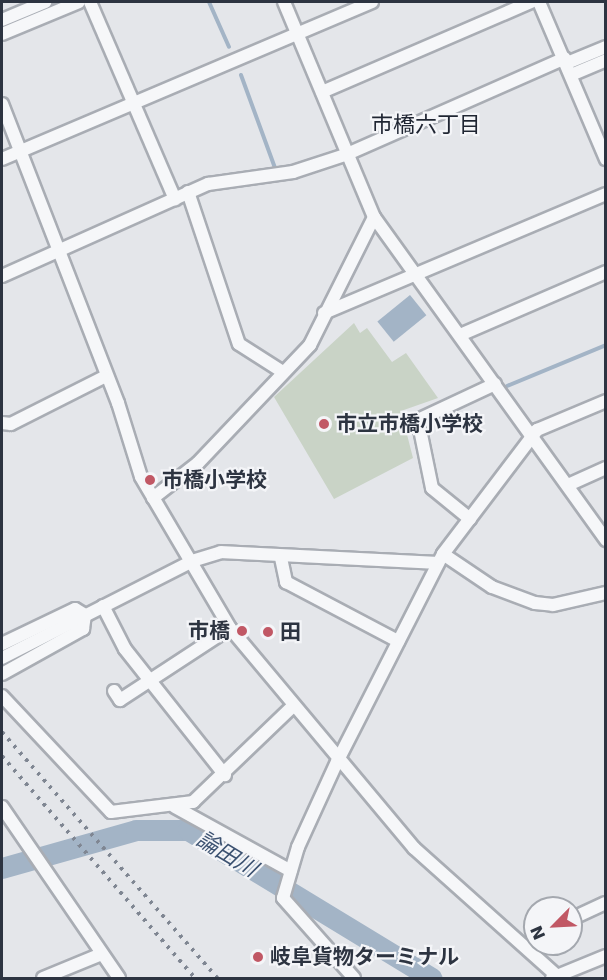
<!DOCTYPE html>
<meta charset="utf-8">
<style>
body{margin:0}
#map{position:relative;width:607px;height:980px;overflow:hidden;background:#e4e6ea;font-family:"DejaVu Sans","Noto Sans JP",sans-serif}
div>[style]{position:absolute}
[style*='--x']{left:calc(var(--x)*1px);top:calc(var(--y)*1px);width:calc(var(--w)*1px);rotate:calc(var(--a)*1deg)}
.green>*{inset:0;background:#c9d3c6}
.water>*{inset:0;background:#a3b4c6;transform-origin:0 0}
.stream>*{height:4px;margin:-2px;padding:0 2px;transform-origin:2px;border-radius:2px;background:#a3b4c6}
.river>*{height:21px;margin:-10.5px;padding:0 10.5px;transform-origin:10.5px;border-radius:10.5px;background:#a3b4c6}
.roads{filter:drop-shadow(2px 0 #a9adb4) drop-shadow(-2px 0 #a9adb4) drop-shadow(0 2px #a9adb4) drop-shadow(0 -2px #a9adb4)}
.minor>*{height:12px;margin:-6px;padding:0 6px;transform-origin:6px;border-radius:6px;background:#f6f7f9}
.rail>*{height:4px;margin-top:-2px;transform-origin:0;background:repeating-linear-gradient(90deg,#7f8692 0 3px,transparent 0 9px)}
.dots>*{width:16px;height:16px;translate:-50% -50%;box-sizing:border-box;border:3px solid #f4f5f8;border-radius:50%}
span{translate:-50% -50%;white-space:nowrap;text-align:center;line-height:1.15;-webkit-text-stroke:4.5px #f4f5f8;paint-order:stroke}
.poi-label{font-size:21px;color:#2d3441;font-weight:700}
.left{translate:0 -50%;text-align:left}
.right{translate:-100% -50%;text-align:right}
.neighbourhood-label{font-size:22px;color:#1f2532}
.water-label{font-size:22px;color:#3c5271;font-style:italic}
.frame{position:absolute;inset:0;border:3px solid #2d3441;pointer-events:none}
.north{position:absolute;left:523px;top:896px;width:60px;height:60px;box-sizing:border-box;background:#f4f5f8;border:2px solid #a4a8af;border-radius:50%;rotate:246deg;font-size:16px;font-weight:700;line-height:24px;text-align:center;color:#2d3441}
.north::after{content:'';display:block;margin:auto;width:21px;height:27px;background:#c15865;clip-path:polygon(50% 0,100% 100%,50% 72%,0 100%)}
</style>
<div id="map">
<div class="green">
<i style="clip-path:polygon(354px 323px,360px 333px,367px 328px,392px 362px,406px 353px,438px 398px,401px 411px,413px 458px,334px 499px,274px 397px)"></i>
</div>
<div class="water">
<i style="left:410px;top:295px;width:26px;height:42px;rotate:51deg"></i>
</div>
<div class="stream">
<i style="--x:209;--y:2;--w:49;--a:66"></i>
<i style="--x:44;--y:9;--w:18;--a:-22"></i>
<i style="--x:241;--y:75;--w:99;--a:69.9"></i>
<i style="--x:507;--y:386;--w:107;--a:-22.5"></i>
</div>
<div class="river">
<i style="--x:2;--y:868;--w:139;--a:-15.8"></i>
<i style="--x:136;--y:830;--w:52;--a:0"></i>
<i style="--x:188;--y:830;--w:285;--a:31.3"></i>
</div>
<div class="roads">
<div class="minor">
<i style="--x:90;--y:2;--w:215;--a:66.7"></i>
<i style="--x:284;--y:2;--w:233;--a:67.3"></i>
<i style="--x:374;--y:217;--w:398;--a:54.3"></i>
<i style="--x:539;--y:2;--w:171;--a:66.9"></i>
<i style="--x:2;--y:20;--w:47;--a:-22.7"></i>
<i style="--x:2;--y:34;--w:83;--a:-22.6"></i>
<i style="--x:567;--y:63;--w:42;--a:-22.3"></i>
<i style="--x:571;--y:75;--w:38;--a:-23"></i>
<i style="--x:322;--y:92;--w:228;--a:-23.3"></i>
<i style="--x:2;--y:104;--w:321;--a:68.8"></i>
<i style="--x:118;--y:403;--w:77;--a:72.7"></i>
<i style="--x:141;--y:477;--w:175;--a:59.5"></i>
<i style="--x:230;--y:628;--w:287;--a:50.1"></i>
<i style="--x:414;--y:848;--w:192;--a:41.8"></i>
<i style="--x:2;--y:159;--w:402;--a:-23"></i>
<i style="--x:188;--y:192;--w:160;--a:71.5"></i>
<i style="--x:239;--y:344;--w:52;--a:32.5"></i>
<i style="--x:2;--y:276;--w:226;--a:-24.1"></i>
<i style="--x:208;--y:184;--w:86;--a:-8"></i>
<i style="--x:293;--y:172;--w:55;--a:-18.1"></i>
<i style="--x:345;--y:155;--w:240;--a:-23.8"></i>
<i style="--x:324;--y:313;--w:306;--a:-22.9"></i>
<i style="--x:460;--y:335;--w:159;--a:-23.3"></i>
<i style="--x:2;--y:423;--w:9;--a:6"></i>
<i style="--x:11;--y:424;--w:106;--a:-26.8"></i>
<i style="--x:568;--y:485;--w:42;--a:-24.1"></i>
<i style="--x:153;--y:498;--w:57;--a:-37.9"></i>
<i style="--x:198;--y:463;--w:163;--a:-46.5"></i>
<i style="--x:310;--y:345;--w:143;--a:-63.4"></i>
<i style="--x:470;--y:519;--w:49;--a:-140.8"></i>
<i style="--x:432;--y:488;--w:69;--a:-101.6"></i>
<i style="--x:418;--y:420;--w:85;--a:-25.1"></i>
<i style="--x:443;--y:554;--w:156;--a:-52.8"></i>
<i style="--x:537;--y:430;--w:75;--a:-22.8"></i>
<i style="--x:281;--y:558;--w:25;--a:78"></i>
<i style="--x:286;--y:582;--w:127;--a:27.8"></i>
<i style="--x:103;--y:606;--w:48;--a:62.9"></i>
<i style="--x:125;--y:649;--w:161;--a:51.6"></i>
<i style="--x:2;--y:644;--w:81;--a:-25.6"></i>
<i style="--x:75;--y:609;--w:12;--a:31"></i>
<i style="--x:2;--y:658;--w:213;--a:-27"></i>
<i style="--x:192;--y:561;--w:30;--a:-17"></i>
<i style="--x:221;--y:552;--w:217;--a:2.9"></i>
<i style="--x:2;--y:674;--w:93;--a:-29.1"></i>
<i style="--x:83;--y:629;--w:14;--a:-82"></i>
<i style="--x:114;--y:691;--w:11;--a:56"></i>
<i style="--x:120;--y:700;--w:131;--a:-33.2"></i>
<i style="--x:2;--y:696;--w:159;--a:46.8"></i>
<i style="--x:111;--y:812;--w:83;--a:-7"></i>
<i style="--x:193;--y:802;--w:137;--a:-43.8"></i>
<i style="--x:2;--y:807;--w:207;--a:55.6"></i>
<i style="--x:175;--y:807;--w:132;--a:28.9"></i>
<i style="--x:571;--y:919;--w:38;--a:-25"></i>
<i style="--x:43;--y:978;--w:61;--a:-22.3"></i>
<i style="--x:354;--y:978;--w:107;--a:-131.6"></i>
<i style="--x:283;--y:898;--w:53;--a:-73.6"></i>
<i style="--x:298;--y:847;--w:94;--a:-65.4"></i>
<i style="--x:337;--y:762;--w:233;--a:-63"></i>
<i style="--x:443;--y:554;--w:59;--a:34"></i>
<i style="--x:492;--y:587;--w:46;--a:20.4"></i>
<i style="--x:535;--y:603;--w:18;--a:6"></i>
<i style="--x:553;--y:605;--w:54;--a:-12.8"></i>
<i style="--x:552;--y:978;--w:58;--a:-22.2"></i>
</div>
</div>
<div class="rail">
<i style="--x:2;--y:732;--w:327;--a:48.8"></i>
<i style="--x:2;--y:756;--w:294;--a:49"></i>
</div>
<div class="dots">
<i style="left:324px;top:424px;background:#c15865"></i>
<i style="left:150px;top:480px;background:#c15865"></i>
<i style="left:242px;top:631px;background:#c15865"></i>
<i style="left:268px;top:632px;background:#c15865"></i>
<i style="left:258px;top:957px;background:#c15865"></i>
</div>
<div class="poi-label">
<span class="left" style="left:336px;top:424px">市立市橋小学校</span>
<span class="left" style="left:162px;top:480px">市橋小学校</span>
<span class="right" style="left:230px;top:631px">市橋</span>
<span class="left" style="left:280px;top:632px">田</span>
<span class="left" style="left:270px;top:957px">岐阜貨物ターミナル</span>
</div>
<div class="neighbourhood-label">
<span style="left:426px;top:125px">市橋六丁目</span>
</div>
<div class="water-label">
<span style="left:227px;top:854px;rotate:31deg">論田川</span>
</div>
<div class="frame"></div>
<div class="north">N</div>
</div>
